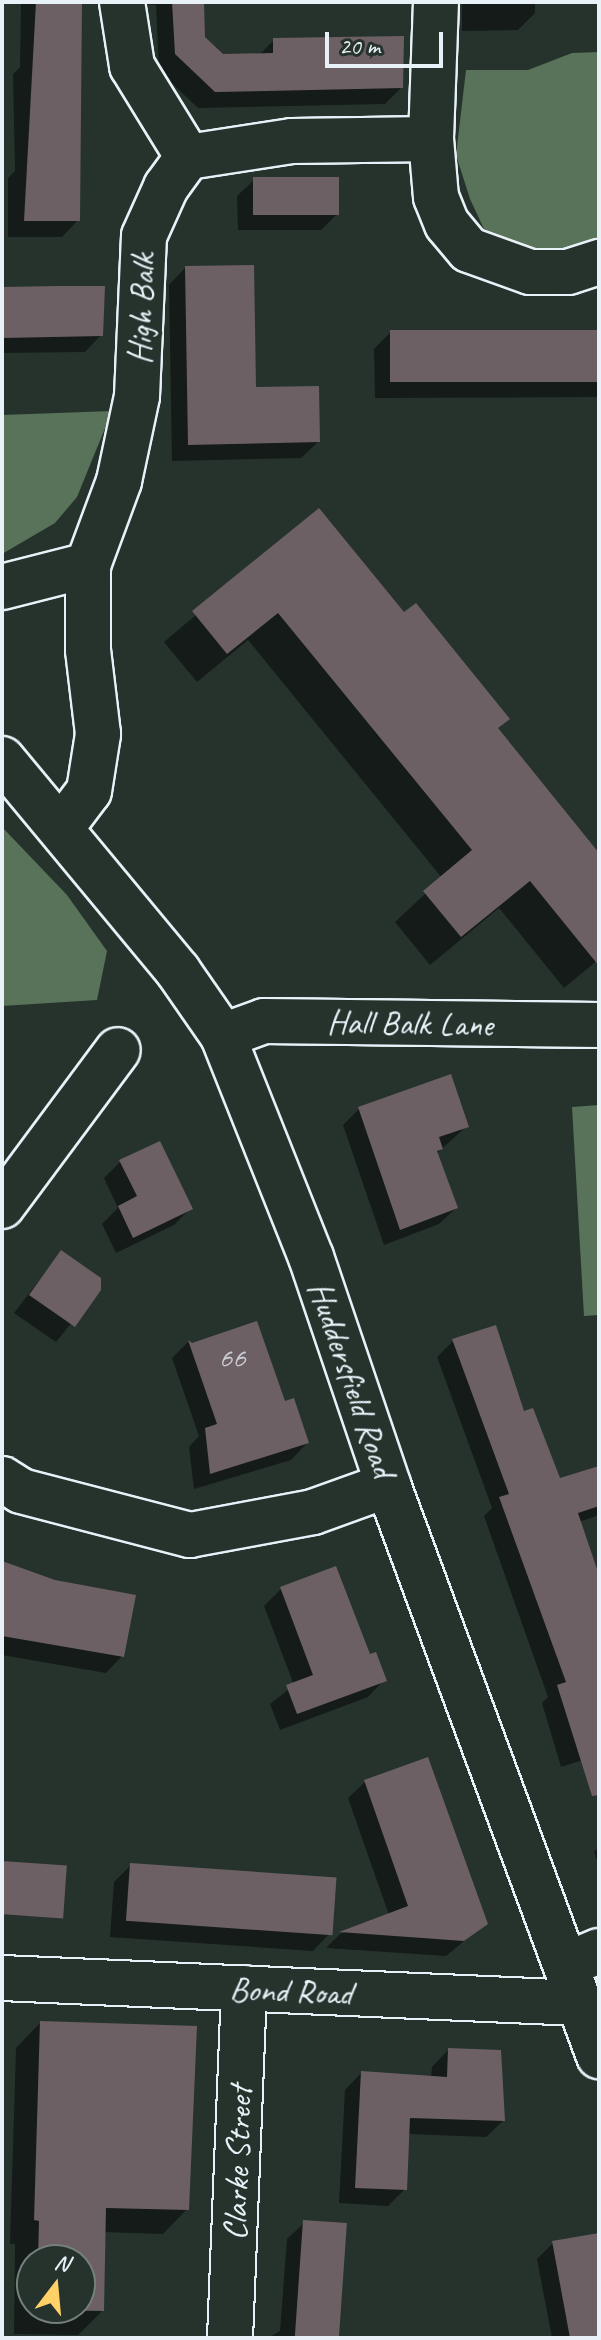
<!DOCTYPE html>
<style>
body{margin:0}
#map{position:relative;width:601px;height:2340px;overflow:hidden;background:#26332d;font-family:Caveat,sans-serif}
div>[style]{position:absolute}
[style*='--x']{left:calc(var(--x)*1px);top:calc(var(--y)*1px);width:calc(var(--w)*1px);rotate:calc(var(--a)*1deg)}
.green>*{inset:0;background:#587359}
.shadow>*{inset:0;background:#0007}
.building>*{inset:0;background:#6c6064;transform-origin:0 0}
.roads{filter:drop-shadow(2px 0 #e8f1f8) drop-shadow(-2px 0 #e8f1f8) drop-shadow(0 2px #e8f1f8) drop-shadow(0 -2px #e8f1f8)}
.minor>*{height:44px;margin:-22px;padding:0 22px;transform-origin:22px;border-radius:22px;background:#26332d}
.highway>*{height:44px;margin:-22px;padding:0 22px;transform-origin:22px;border-radius:22px;background:#26332d}
span{translate:-50% -50%;white-space:nowrap;text-align:center;line-height:1.15;-webkit-text-stroke:8px #26332d;paint-order:stroke}
.number-label{font-size:30px;color:#c9cdd3}
.number-label span{-webkit-text-stroke-width:0}
.street-label{font-size:34px;color:#e8f1f8}
.frame{position:absolute;inset:0;border:4px solid #e8f1f8;pointer-events:none}
.north{position:absolute;left:16px;top:2244px;width:80px;height:80px;box-sizing:border-box;background:#26332d;border:2px solid #747f7e;border-radius:50%;rotate:16deg;font-size:22px;font-weight:700;line-height:32px;text-align:center;color:#e8f1f8}
.north::after{content:'';display:block;margin:auto;width:28px;height:36px;background:#ffd166;clip-path:polygon(50% 0,100% 100%,50% 72%,0 100%)}
.scale{position:absolute;left:325px;top:32px;width:118px;height:36px;box-sizing:border-box;border:4px solid #e8f1f8;border-top:0;padding-left:10px;font-size:24px;line-height:28px;white-space:nowrap;color:#e8f1f8;-webkit-text-stroke:6px #26332d;paint-order:stroke}
</style>
<div id="map">
<div class="green">
<i style="clip-path:polygon(599px 52px,599px 242px,535px 257px,484px 229px,470px 199px,456px 155px,466px 70px,528px 70px,572px 53px)"></i>
<i style="clip-path:polygon(112px 411px,77px 497px,55px 523px,2px 554px,2px 415px)"></i>
<i style="clip-path:polygon(2px 827px,67px 895px,107px 951px,97px 1000px,2px 1006px)"></i>
<i style="clip-path:polygon(599px 1105px,599px 1315px,584px 1316px,572px 1107px)"></i>
</div>
<div class="shadow">
<i style="clip-path:polygon(21px 2px,79px 2px,78px 220px,62px 237px,8px 237px,8px 178px,15px 171px,13px 74px,20px 67px)"></i>
<i style="clip-path:polygon(204px 2px,203px 37px,223px 56px,259px 55px,274px 40px,401px 88px,385px 104px,198px 108px,159px 71px,156px 5px,137px 4px)"></i>
<i style="clip-path:polygon(462px 2px,535px 2px,535px 13px,518px 30px,462px 31px)"></i>
<i style="clip-path:polygon(254px 180px,337px 214px,321px 230px,238px 230px,237px 196px)"></i>
<i style="clip-path:polygon(185px 268px,254px 389px,318px 442px,301px 458px,172px 461px,169px 285px)"></i>
<i style="clip-path:polygon(2px 290px,101px 335px,85px 352px,2px 353px)"></i>
<i style="clip-path:polygon(391px 332px,599px 332px,599px 397px,375px 398px,374px 349px)"></i>
<i style="clip-path:polygon(319px 511px,599px 856px,599px 959px,564px 988px,499px 908px,430px 965px,395px 922px,442px 878px,248px 640px,197px 682px,164px 642px)"></i>
<i style="clip-path:polygon(359px 1109px,467px 1126px,436px 1154px,456px 1208px,439px 1224px,384px 1245px,343px 1125px)"></i>
<i style="clip-path:polygon(120px 1162px,190px 1209px,174px 1225px,116px 1253px,102px 1224px,118px 1208px,104px 1178px)"></i>
<i style="clip-path:polygon(61px 1252px,99px 1289px,56px 1342px,14px 1313px)"></i>
<i style="clip-path:polygon(454px 1340px,522px 1414px,559px 1481px,599px 1468px,599px 1515px,579px 1522px,599px 1581px,599px 1755px,561px 1767px,542px 1703px,548px 1697px,484px 1516px,492px 1508px,437px 1357px)"></i>
<i style="clip-path:polygon(188px 1342px,284px 1404px,307px 1443px,291px 1460px,194px 1489px,189px 1447px,199px 1436px,172px 1358px)"></i>
<i style="clip-path:polygon(2px 1563px,54px 1582px,122px 1656px,106px 1673px,2px 1655px)"></i>
<i style="clip-path:polygon(335px 1569px,368px 1657px,384px 1680px,368px 1697px,280px 1730px,270px 1704px,294px 1685px,264px 1606px,281px 1589px)"></i>
<i style="clip-path:polygon(365px 1782px,485px 1924px,446px 1956px,326px 1948px,340px 1934px,389px 1915px,348px 1798px)"></i>
<i style="clip-path:polygon(599px 1847px,599px 1866px,594px 1852px)"></i>
<i style="clip-path:polygon(131px 1865px,329px 1934px,313px 1951px,110px 1937px,114px 1882px)"></i>
<i style="clip-path:polygon(evenodd,40px 2023px,187px 2209px,163px 2234px,103px 2232px,102px 2311px,78px 2335px,14px 2334px,15px 2244px,10px 2244px,16px 2048px,40px 2023px,32px 2260px,80px 2260px,80px 2308px,32px 2308px,32px 2260px)"></i>
<i style="clip-path:polygon(448px 2050px,503px 2121px,486px 2137px,408px 2134px,405px 2189px,388px 2206px,339px 2203px,345px 2090px,361px 2073px,431px 2078px,432px 2067px)"></i>
<i style="clip-path:polygon(304px 2223px,344px 2225px,332px 2338px,268px 2338px,280px 2331px,287px 2239px)"></i>
<i style="clip-path:polygon(553px 2243px,599px 2246px,599px 2338px,552px 2338px,537px 2259px)"></i>
</div>
<div class="building">
<i style="clip-path:polygon(36px 2px,82px 2px,80px 221px,24px 221px)"></i>
<i style="clip-path:polygon(172px 2px,204px 2px,205px 37px,223px 54px,273px 53px,273px 38px,404px 36px,403px 88px,215px 92px,175px 54px)"></i>
<i style="left:339px;top:177px;width:38px;height:86px;rotate:90deg"></i>
<i style="clip-path:polygon(254px 265px,256px 387px,319px 386px,320px 442px,188px 445px,185px 266px)"></i>
<i style="clip-path:polygon(59px 286px,105px 286px,103px 336px,2px 338px,2px 287px)"></i>
<i style="left:390px;top:330px;width:209px;height:52px"></i>
<i style="clip-path:polygon(319px 508px,404px 612px,416px 603px,510px 719px,498px 728px,599px 853px,599px 966px,530px 881px,461px 937px,423px 891px,472px 850px,278px 613px,227px 654px,192px 611px)"></i>
<i style="clip-path:polygon(451px 1074px,469px 1127px,439px 1137px,443px 1149px,437px 1151px,458px 1208px,400px 1230px,358px 1107px)"></i>
<i style="clip-path:polygon(160px 1141px,193px 1209px,133px 1238px,118px 1206px,137px 1196px,119px 1160px)"></i>
<i style="clip-path:polygon(61px 1250px,101px 1278px,101px 1290px,75px 1327px,29px 1295px)"></i>
<i style="clip-path:polygon(257px 1321px,285px 1401px,294px 1398px,309px 1443px,210px 1474px,205px 1428px,217px 1424px,188px 1340px,192px 1343px)"></i>
<i style="clip-path:polygon(496px 1325px,524px 1411px,533px 1408px,560px 1478px,599px 1466px,599px 1506px,578px 1513px,599px 1575px,599px 1795px,592px 1796px,557px 1685px,566px 1682px,499px 1497px,509px 1494px,452px 1339px)"></i>
<i style="clip-path:polygon(2px 1561px,55px 1580px,136px 1595px,124px 1657px,2px 1636px)"></i>
<i style="clip-path:polygon(336px 1566px,370px 1654px,376px 1652px,387px 1681px,297px 1714px,286px 1685px,313px 1675px,280px 1587px)"></i>
<i style="clip-path:polygon(428px 1757px,488px 1924px,464px 1941px,339px 1932px,408px 1906px,364px 1780px)"></i>
<i style="left:2px;top:1861px;width:65px;height:53px;rotate:4deg"></i>
<i style="left:130px;top:1863px;width:207px;height:58px;rotate:4deg"></i>
<i style="clip-path:polygon(40px 2021px,197px 2026px,189px 2210px,106px 2208px,104px 2311px,37px 2310px,80px 2308px,80px 2260px,38px 2260px,39px 2221px,34px 2220px)"></i>
<i style="clip-path:polygon(448px 2048px,501px 2050px,505px 2121px,410px 2118px,407px 2190px,355px 2188px,361px 2071px,447px 2077px)"></i>
<i style="left:303px;top:2220px;width:44px;height:118px;rotate:4deg"></i>
<i style="clip-path:polygon(599px 2233px,599px 2338px,570px 2338px,552px 2241px)"></i>
</div>
<div class="roads">
<div class="minor">
<i style="--x:122;--y:2;--w:65;--a:81.1"></i>
<i style="--x:132;--y:66;--w:107;--a:58.4"></i>
<i style="--x:436;--y:2;--w:137;--a:92.1"></i>
<i style="--x:431;--y:139;--w:58;--a:85.1"></i>
<i style="--x:436;--y:197;--w:29;--a:68"></i>
<i style="--x:447;--y:224;--w:34;--a:50"></i>
<i style="--x:469;--y:250;--w:65;--a:19.8"></i>
<i style="--x:530;--y:272;--w:38;--a:0"></i>
<i style="--x:568;--y:272;--w:33;--a:-18"></i>
<i style="--x:2;--y:587;--w:89;--a:-14.3"></i>
<i style="--x:61;--y:828;--w:46;--a:-52.9"></i>
<i style="--x:89;--y:791;--w:58;--a:-81"></i>
<i style="--x:98;--y:734;--w:85;--a:-96.8"></i>
<i style="--x:88;--y:650;--w:85;--a:-90"></i>
<i style="--x:88;--y:565;--w:90;--a:-69.7"></i>
<i style="--x:119;--y:481;--w:87;--a:-78"></i>
<i style="--x:137;--y:396;--w:160;--a:-87.5"></i>
<i style="--x:144;--y:236;--w:54;--a:-65.8"></i>
<i style="--x:166;--y:187;--w:37;--a:-54"></i>
<i style="--x:188;--y:157;--w:105;--a:-8.7"></i>
<i style="--x:292;--y:141;--w:139;--a:-0.8"></i>
<i style="--x:223;--y:1036;--w:44;--a:-20.1"></i>
<i style="--x:264;--y:1021;--w:335;--a:0.7"></i>
<i style="--x:2;--y:1206;--w:194;--a:-53.4"></i>
<i style="--x:2;--y:1479;--w:22;--a:32"></i>
<i style="--x:21;--y:1491;--w:175;--a:14.6"></i>
<i style="--x:190;--y:1535;--w:125;--a:-10.6"></i>
<i style="--x:313;--y:1512;--w:80;--a:-19.8"></i>
<i style="--x:566;--y:1965;--w:36;--a:-23"></i>
<i style="--x:2;--y:1978;--w:579;--a:2.48"></i>
<i style="--x:230;--y:2338;--w:350;--a:-87.7"></i>
</div>
<div class="highway">
<i style="--x:2;--y:759;--w:276;--a:50.3"></i>
<i style="--x:178;--y:971;--w:79;--a:55.3"></i>
<i style="--x:223;--y:1036;--w:238;--a:68.3"></i>
<i style="--x:311;--y:1257;--w:241;--a:71.3"></i>
<i style="--x:388;--y:1485;--w:609;--a:69.72"></i>
</div>
</div>
<div class="number-label">
<span style="left:232px;top:1357px">66</span>
</div>
<div class="street-label">
<span style="left:141px;top:309px;rotate:-88deg">High Balk</span>
<span style="left:410px;top:1023px;rotate:1deg">Hall Balk Lane</span>
<span style="left:352px;top:1379px;rotate:71deg">Huddersfield Road</span>
<span style="left:291px;top:1991px;rotate:2deg">Bond Road</span>
<span style="left:237px;top:2163px;rotate:-88deg">Clarke Street</span>
</div>
<div class="frame"></div>
<div class="north">N</div>
<div class="scale">20 m</div>
</div>
